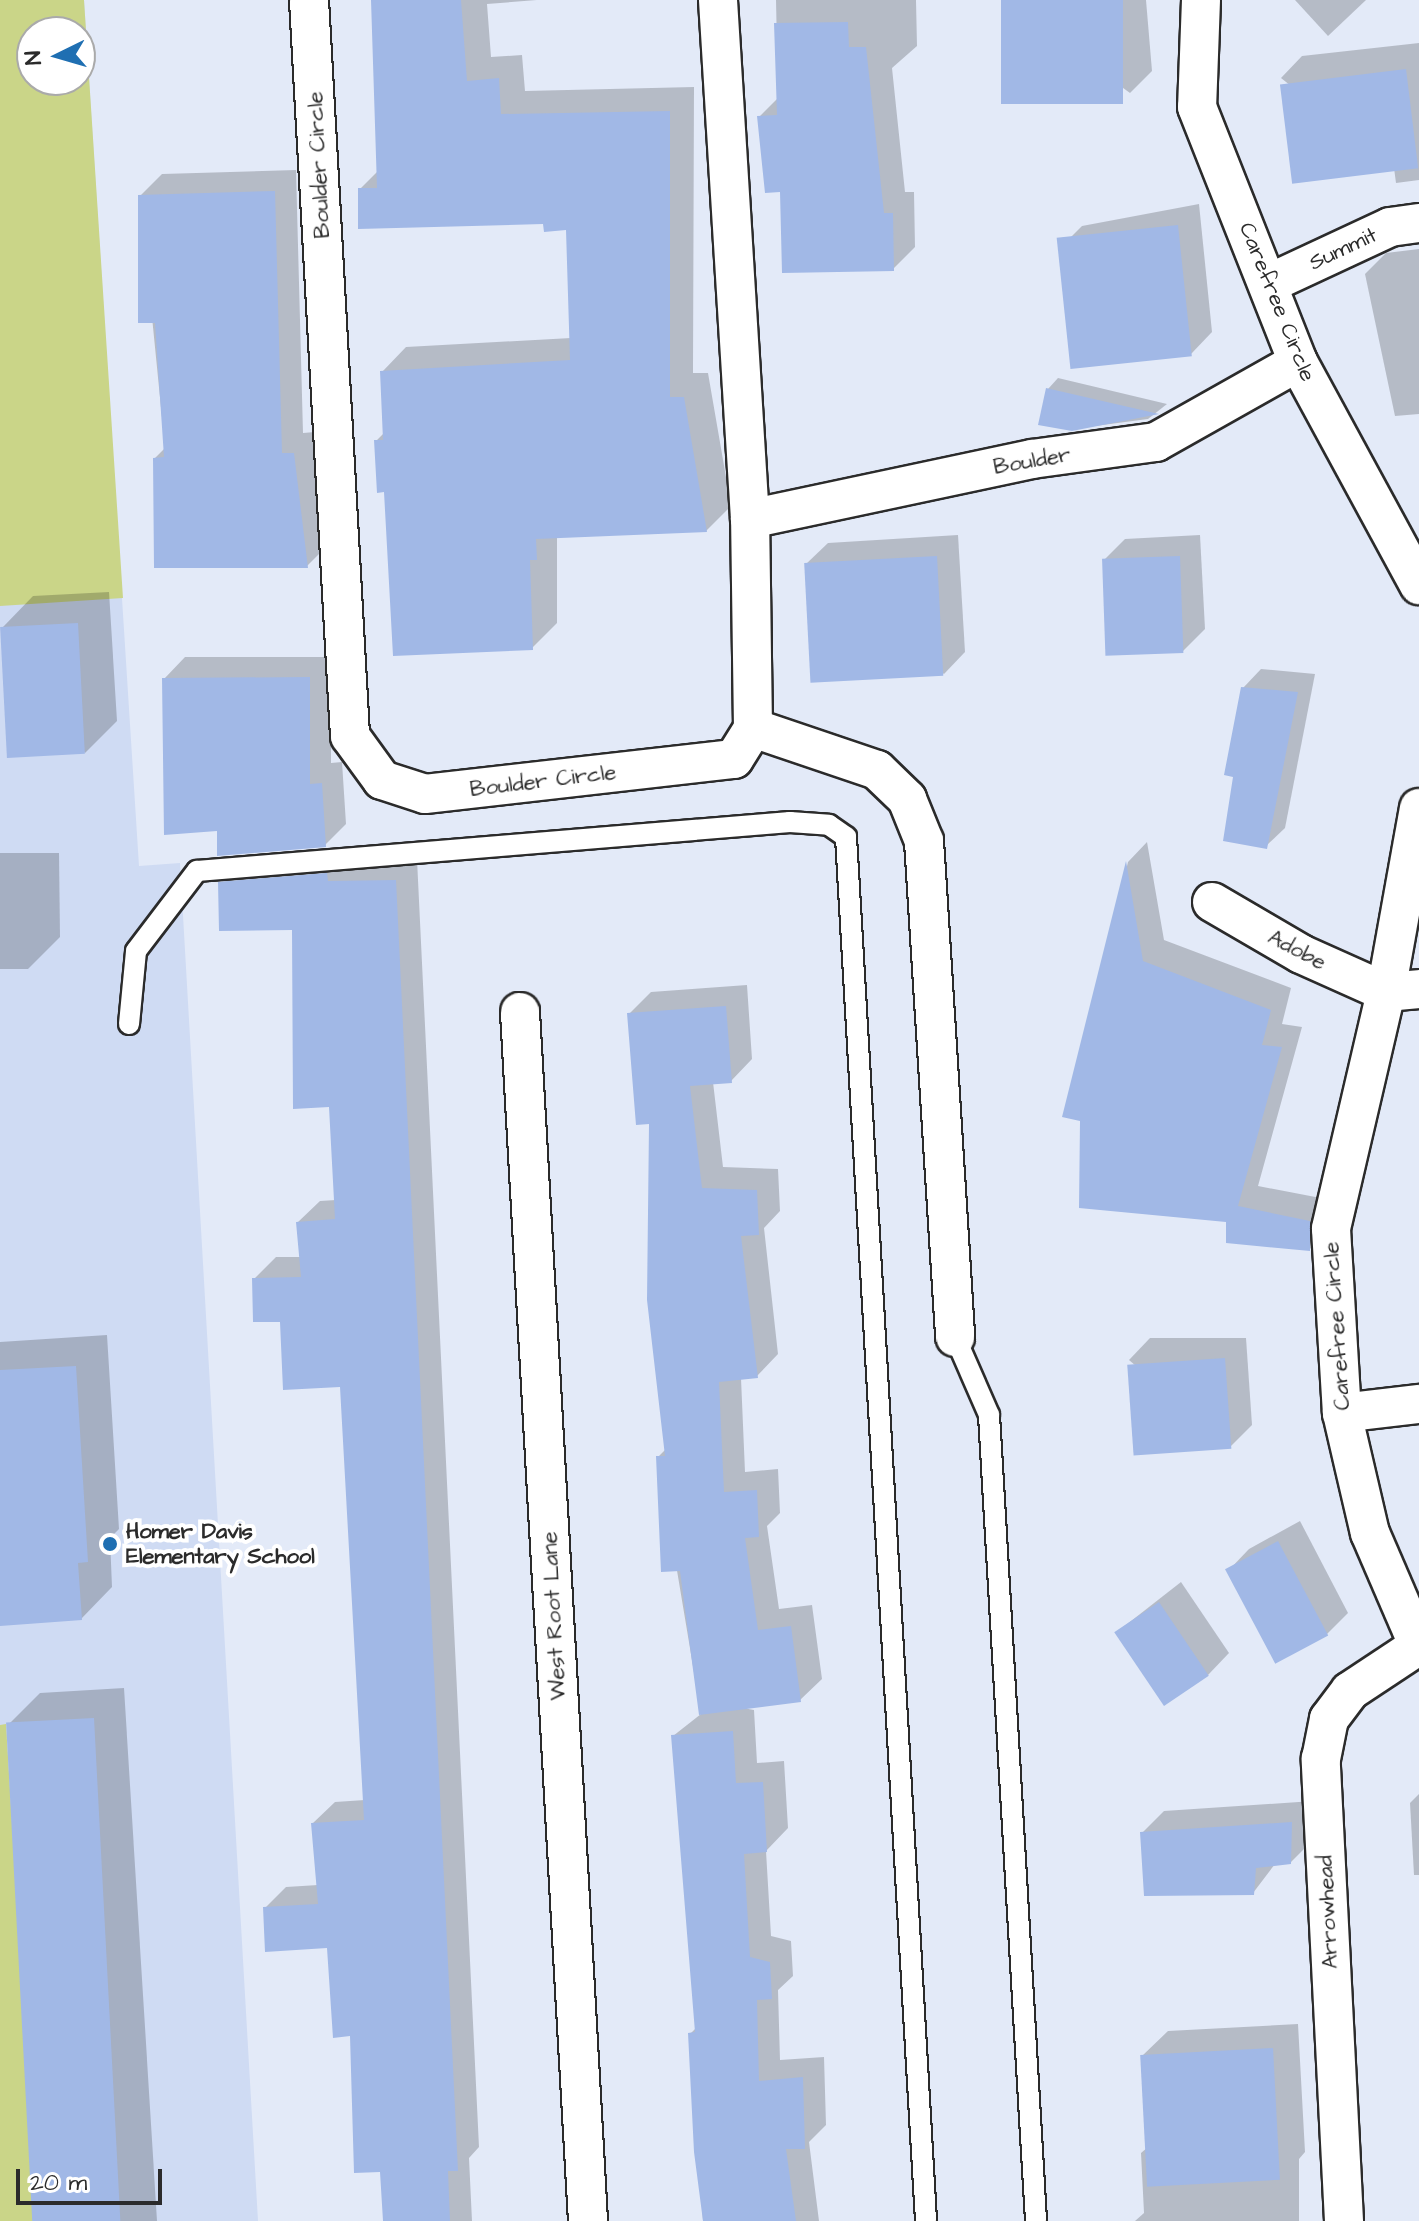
<!DOCTYPE html>
<style>
body{margin:0}
#map{position:relative;width:1419px;height:2221px;overflow:hidden;background:#e3eaf8;font-family:"Architects Daughter",sans-serif}
div>[style]{position:absolute}
[style*='--x']{left:calc(var(--x)*1px);top:calc(var(--y)*1px);width:calc(var(--w)*1px);rotate:calc(var(--a)*1deg)}
.built>*{inset:0;background:#cfdbf3}
.green>*{inset:0;background:#cad588}
.shadow>*{inset:0;background:#0003}
.building>*{inset:0;background:#a1b8e6;transform-origin:0 0}
.roads{filter:drop-shadow(2px 0 #2b2b2b) drop-shadow(-2px 0 #2b2b2b) drop-shadow(0 2px #2b2b2b) drop-shadow(0 -2px #2b2b2b)}
.service>*{height:20px;margin:-10px;padding:0 10px;transform-origin:10px;border-radius:10px;background:#fff}
.minor>*{height:38px;margin:-19px;padding:0 19px;transform-origin:19px;border-radius:19px;background:#fff}
.dots>*{width:22px;height:22px;translate:-50% -50%;box-sizing:border-box;border:4px solid #fff;border-radius:50%}
span{translate:-50% -50%;white-space:nowrap;text-align:center;line-height:1.15;-webkit-text-stroke:8px #fff;paint-order:stroke}
.street-label{font-size:22px;color:#2b2b2b}
.poi-label{font-size:22px;color:#2b2b2b;font-weight:700}
.left{translate:0 -50%;text-align:left}
.north{position:absolute;left:16px;top:16px;width:80px;height:80px;box-sizing:border-box;background:#fff;border:2px solid #aaa;border-radius:50%;rotate:265deg;font-size:22px;font-weight:700;line-height:32px;text-align:center;color:#2b2b2b}
.north::after{content:'';display:block;margin:auto;width:28px;height:36px;background:#1f6fb2;clip-path:polygon(50% 0,100% 100%,50% 72%,0 100%)}
.scale{position:absolute;left:16px;top:2169px;width:146px;height:36px;box-sizing:border-box;border:4px solid #2b2b2b;border-top:0;padding-left:10px;font-size:24px;line-height:28px;white-space:nowrap;color:#2b2b2b;-webkit-text-stroke:6px #fff;paint-order:stroke}
</style>
<div id="map">
<div class="built">
<i style="clip-path:polygon(evenodd,0 0,84px 0,139px 866px,180px 863px,258px 2221px,0 2221px,0 0,32px 32px,80px 32px,80px 80px,32px 80px,32px 32px)"></i>
</div>
<div class="green">
<i style="clip-path:polygon(evenodd,0 0,84px 0,123px 598px,0 606px,0 0,32px 32px,80px 32px,80px 80px,32px 80px,32px 32px)"></i>
<i style="clip-path:polygon(6px 1724px,36px 2221px,0 2221px,0 1725px)"></i>
</div>
<div class="shadow">
<i style="clip-path:polygon(373px 0,537px 0,487px 4px,491px 57px,522px 55px,525px 91px,694px 87px,693px 373px,708px 373px,731px 506px,706px 531px,557px 537px,557px 623px,532px 648px,376px 441px,385px 432px,382px 372px,406px 347px,571px 338px,568px 228px,360px 189px,378px 171px)"></i>
<i style="clip-path:polygon(776px 0,916px 0,917px 46px,892px 68px,905px 192px,914px 192px,915px 247px,893px 269px,782px 190px,759px 117px,778px 98px)"></i>
<i style="clip-path:polygon(1002px 0,1146px 0,1152px 71px,1130px 93px)"></i>
<i style="clip-path:polygon(1295px 0,1366px 0,1328px 36px)"></i>
<i style="clip-path:polygon(1419px 43px,1419px 180px,1396px 183px,1394px 168px,1281px 78px,1302px 56px)"></i>
<i style="clip-path:polygon(296px 170px,303px 433px,315px 432px,328px 545px,307px 566px,155px 458px,165px 448px,140px 196px,162px 174px)"></i>
<i style="clip-path:polygon(1199px 204px,1212px 332px,1191px 354px,1060px 248px,1082px 226px)"></i>
<i style="clip-path:polygon(1419px 249px,1419px 414px,1395px 416px,1365px 274px,1386px 253px)"></i>
<i style="clip-path:polygon(1058px 378px,1167px 404px,1148px 419px,1072px 429px,1048px 389px)"></i>
<i style="clip-path:polygon(958px 535px,965px 652px,944px 674px,806px 564px,828px 543px)"></i>
<i style="clip-path:polygon(1200px 535px,1205px 629px,1183px 651px,1104px 560px,1125px 539px)"></i>
<i style="clip-path:polygon(109px 592px,117px 721px,85px 753px,2px 628px,33px 596px)"></i>
<i style="clip-path:polygon(185px 657px,331px 657px,331px 763px,342px 762px,346px 824px,325px 845px,164px 679px)"></i>
<i style="clip-path:polygon(1261px 669px,1315px 674px,1285px 828px,1266px 846px,1235px 775px,1243px 688px)"></i>
<i style="clip-path:polygon(1147px 842px,1164px 940px,1291px 988px,1282px 1024px,1302px 1027px,1258px 1186px,1331px 1200px,1331px 1228px,1310px 1249px,1228px 1220px,1082px 1119px,1065px 1116px,1128px 862px)"></i>
<i style="clip-path:polygon(0 853px,59px 853px,60px 937px,28px 969px,0 969px)"></i>
<i style="clip-path:polygon(417px 859px,479px 2147px,469px 2158px,472px 2221px,385px 2221px,382px 2170px,329px 1946px,265px 1908px,286px 1887px,318px 1885px,313px 1823px,335px 1802px,365px 1800px,342px 1385px,254px 1279px,276px 1257px,301px 1257px,298px 1222px,320px 1201px,336px 1200px,331px 1105px,294px 928px,220px 883px,241px 862px)"></i>
<i style="clip-path:polygon(747px 985px,752px 1059px,731px 1081px,713px 1082px,723px 1167px,778px 1169px,780px 1211px,764px 1228px,778px 1354px,757px 1376px,741px 1378px,745px 1472px,778px 1469px,780px 1513px,767px 1526px,779px 1609px,812px 1605px,822px 1679px,800px 1700px,743px 1708px,754px 1710px,757px 1763px,784px 1761px,788px 1828px,766px 1851px,771px 1936px,791px 1941px,793px 1976px,778px 1990px,780px 2060px,824px 2057px,826px 2125px,809px 2142px,819px 2221px,703px 2221px,690px 2034px,697px 2027px,673px 1736px,701px 1714px,658px 1457px,666px 1449px,651px 1122px,629px 1014px,651px 992px)"></i>
<i style="clip-path:polygon(107px 1335px,119px 1529px,110px 1538px,112px 1587px,81px 1619px,0 1624px,0 1342px)"></i>
<i style="clip-path:polygon(1150px 1338px,1246px 1338px,1252px 1425px,1230px 1447px,1129px 1360px)"></i>
<i style="clip-path:polygon(1300px 1521px,1348px 1613px,1327px 1634px,1228px 1571px,1249px 1549px)"></i>
<i style="clip-path:polygon(1181px 1582px,1229px 1653px,1208px 1675px,1117px 1632px)"></i>
<i style="clip-path:polygon(124px 1688px,157px 2221px,38px 2221px,8px 1725px,40px 1693px)"></i>
<i style="clip-path:polygon(1419px 1794px,1419px 1875px,1414px 1875px,1410px 1803px)"></i>
<i style="clip-path:polygon(1313px 1801px,1312px 1841px,1290px 1863px,1275px 1864px,1253px 1893px,1142px 1833px,1164px 1811px)"></i>
<i style="clip-path:polygon(1298px 2024px,1305px 2152px,1299px 2159px,1299px 2221px,1135px 2221px,1144px 2213px,1141px 2153px,1148px 2147px,1142px 2056px,1168px 2031px)"></i>
</div>
<div class="building">
<i style="clip-path:polygon(371px 0,461px 0,467px 81px,499px 78px,501px 114px,670px 111px,670px 397px,684px 397px,707px 532px,536px 539px,537px 560px,530px 560px,533px 650px,393px 656px,384px 492px,377px 493px,374px 440px,383px 440px,380px 371px,570px 360px,566px 230px,544px 232px,543px 224px,358px 229px,358px 188px,377px 188px)"></i>
<i style="left:1001px;top:0;width:122px;height:104px"></i>
<i style="clip-path:polygon(848px 22px,849px 47px,866px 47px,884px 213px,893px 213px,894px 271px,782px 273px,780px 192px,765px 193px,757px 116px,777px 115px,774px 23px)"></i>
<i style="left:1406px;top:69px;width:100px;height:127px;rotate:83deg"></i>
<i style="clip-path:polygon(275px 191px,282px 453px,294px 453px,308px 568px,154px 568px,153px 458px,164px 457px,155px 323px,138px 323px,138px 195px)"></i>
<i style="left:1178px;top:225px;width:132px;height:122px;rotate:84deg"></i>
<i style="clip-path:polygon(1046px 388px,1159px 414px,1072px 431px,1038px 425px)"></i>
<i style="left:937px;top:556px;width:120px;height:133px;rotate:87deg"></i>
<i style="left:1180px;top:556px;width:97px;height:78px;rotate:88deg"></i>
<i style="left:78px;top:623px;width:131px;height:78px;rotate:87deg"></i>
<i style="clip-path:polygon(310px 677px,310px 784px,322px 783px,326px 847px,217px 856px,217px 831px,164px 835px,162px 678px)"></i>
<i style="clip-path:polygon(1241px 687px,1298px 692px,1267px 849px,1223px 841px,1233px 777px,1224px 775px)"></i>
<i style="clip-path:polygon(1126px 861px,1143px 961px,1271px 1010px,1262px 1045px,1282px 1047px,1238px 1206px,1310px 1221px,1310px 1251px,1226px 1243px,1226px 1222px,1079px 1208px,1080px 1121px,1062px 1117px)"></i>
<i style="clip-path:polygon(327px 873px,328px 881px,396px 880px,458px 2171px,448px 2171px,450px 2221px,383px 2221px,380px 2172px,354px 2173px,350px 2036px,333px 2038px,327px 1948px,265px 1952px,263px 1907px,318px 1904px,311px 1823px,364px 1820px,340px 1387px,283px 1390px,280px 1322px,253px 1322px,252px 1278px,301px 1277px,296px 1222px,335px 1219px,329px 1107px,293px 1109px,292px 930px,219px 931px,218px 882px)"></i>
<i style="clip-path:polygon(726px 1006px,732px 1083px,690px 1086px,702px 1188px,757px 1190px,759px 1235px,741px 1236px,758px 1378px,719px 1382px,724px 1492px,757px 1490px,759px 1537px,745px 1538px,758px 1630px,791px 1626px,801px 1702px,699px 1715px,680px 1571px,661px 1572px,656px 1456px,665px 1456px,647px 1300px,649px 1124px,636px 1125px,627px 1013px)"></i>
<i style="left:1225px;top:1358px;width:91px;height:98px;rotate:86deg"></i>
<i style="clip-path:polygon(76px 1366px,88px 1562px,78px 1563px,82px 1620px,0 1626px,0 1370px)"></i>
<i style="left:1278px;top:1541px;width:107px;height:60px;rotate:62deg"></i>
<i style="left:1159px;top:1602px;width:89px;height:54px;rotate:56deg"></i>
<i style="left:94px;top:1718px;width:504px;height:88px;rotate:87deg"></i>
<i style="clip-path:polygon(733px 1731px,736px 1783px,763px 1782px,767px 1852px,744px 1854px,750px 1957px,770px 1962px,772px 1999px,757px 2000px,759px 2081px,803px 2077px,805px 2149px,786px 2149px,796px 2221px,703px 2221px,694px 2152px,688px 2033px,695px 2032px,671px 1735px)"></i>
<i style="clip-path:polygon(1292px 1822px,1291px 1864px,1256px 1868px,1254px 1895px,1144px 1896px,1140px 1832px)"></i>
<i style="left:1273px;top:2048px;width:132px;height:133px;rotate:87deg"></i>
</div>
<div class="roads">
<div class="service">
<i style="--x:129;--y:1024;--w:73;--a:-84.5"></i>
<i style="--x:136;--y:951;--w:101;--a:-52.7"></i>
<i style="--x:197;--y:871;--w:595;--a:-4.72"></i>
<i style="--x:790;--y:822;--w:39;--a:4"></i>
<i style="--x:829;--y:825;--w:21;--a:35"></i>
<i style="--x:846;--y:837;--w:1386;--a:86.69"></i>
<i style="--x:955;--y:1337;--w:85;--a:66.4"></i>
<i style="--x:989;--y:1415;--w:807;--a:86.66"></i>
</div>
<div class="minor">
<i style="--x:309;--y:0;--w:737;--a:86.81"></i>
<i style="--x:350;--y:736;--w:54;--a:54"></i>
<i style="--x:382;--y:780;--w:45;--a:18"></i>
<i style="--x:425;--y:794;--w:311;--a:-6.5"></i>
<i style="--x:734;--y:759;--w:36;--a:-58"></i>
<i style="--x:753;--y:728;--w:209;--a:-90.8"></i>
<i style="--x:750;--y:519;--w:520;--a:-93.53"></i>
<i style="--x:1201;--y:0;--w:107;--a:92.1"></i>
<i style="--x:1197;--y:107;--w:274;--a:68.4"></i>
<i style="--x:1298;--y:362;--w:254;--a:61.5"></i>
<i style="--x:1270;--y:283;--w:132;--a:-25"></i>
<i style="--x:1390;--y:227;--w:29;--a:-8"></i>
<i style="--x:750;--y:519;--w:288;--a:-12"></i>
<i style="--x:1032;--y:459;--w:125;--a:-7.8"></i>
<i style="--x:1156;--y:442;--w:163;--a:-29.4"></i>
<i style="--x:753;--y:728;--w:131;--a:18.7"></i>
<i style="--x:877;--y:770;--w:42;--a:44"></i>
<i style="--x:907;--y:799;--w:45;--a:68"></i>
<i style="--x:924;--y:841;--w:497;--a:86.4"></i>
<i style="--x:1419;--y:808;--w:187;--a:100.2"></i>
<i style="--x:1386;--y:992;--w:243;--a:103.1"></i>
<i style="--x:1331;--y:1229;--w:184;--a:86.6"></i>
<i style="--x:1342;--y:1413;--w:123;--a:76.9"></i>
<i style="--x:1370;--y:1533;--w:124;--a:66.7"></i>
<i style="--x:1212;--y:902;--w:103;--a:30.3"></i>
<i style="--x:1301;--y:954;--w:93;--a:24.1"></i>
<i style="--x:1386;--y:992;--w:33;--a:-5"></i>
<i style="--x:520;--y:1012;--w:1211;--a:86.78"></i>
<i style="--x:1342;--y:1413;--w:78;--a:-6.7"></i>
<i style="--x:1344;--y:2221;--w:463;--a:-92.9"></i>
<i style="--x:1321;--y:1759;--w:41;--a:-78.7"></i>
<i style="--x:1329;--y:1719;--w:35;--a:-53"></i>
<i style="--x:1350;--y:1691;--w:82;--a:-33.5"></i>
</div>
</div>
<div class="dots">
<i style="left:110px;top:1544px;background:#1f6fb2"></i>
</div>
<div class="street-label">
<span style="left:319px;top:165px;rotate:-93deg">Boulder Circle</span>
<span style="left:1343px;top:249px;rotate:-25deg">Summit</span>
<span style="left:1277px;top:302px;rotate:68deg">Carefree Circle</span>
<span style="left:1032px;top:461px;rotate:-10deg">Boulder</span>
<span style="left:543px;top:781px;rotate:-7deg">Boulder Circle</span>
<span style="left:1297px;top:950px;rotate:27deg">Adobe</span>
<span style="left:1337px;top:1326px;rotate:-94deg">Carefree Circle</span>
<span style="left:554px;top:1616px;rotate:-93deg">West Root Lane</span>
<span style="left:1328px;top:1912px;rotate:-93deg">Arrowhead</span>
</div>
<div class="poi-label">
<span class="left" style="left:126px;top:1544px">Homer Davis<br>Elementary School</span>
</div>
<div class="north">N</div>
<div class="scale">20 m</div>
</div>
